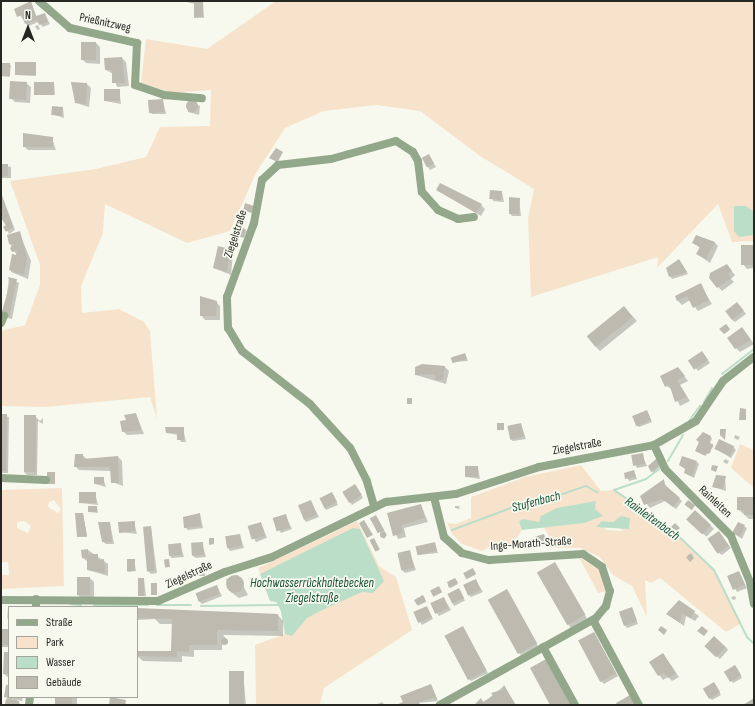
<!DOCTYPE html>
<meta charset="utf-8">
<style>
body{margin:0}
#map{position:relative;width:755px;height:706px;overflow:hidden;background:#f7f9ef;font-family:"Sofia Sans Condensed",sans-serif}
div>[style]{position:absolute}
[style*='--x']{left:calc(var(--x)*1px);top:calc(var(--y)*1px);width:calc(var(--w)*1px);rotate:calc(var(--a)*1deg)}
.green>*{inset:0;background:#f7e3cc}
.water>*{inset:0;background:#bbdec9}
.shadow>*{inset:0;background:#0003;transform-origin:0 0}
.stream>*{height:2px;margin:-1px;padding:0 1px;transform-origin:1px;border-radius:1px;background:#bbdec9}
.building>*{inset:0;background:#bdbab0;transform-origin:0 0}
.round{border-radius:50%}
.minor>*{height:8px;margin:-4px;padding:0 4px;transform-origin:4px;border-radius:4px;background:#93a88b}
span{translate:-50% -50%;white-space:nowrap;text-align:center;line-height:1.15;-webkit-text-stroke:3.5px #f7f9ef;paint-order:stroke}
.street-label{font-size:12px;color:#262723}
.water-label{font-size:13px;color:#155034;font-style:italic}
.frame{position:absolute;inset:0;border:2px solid #262723;pointer-events:none}
.legend{position:absolute;left:8px;top:606px;width:130px;height:92px;box-sizing:border-box;background:#f7f9ef;border:1px solid #a3a59d;margin:0;padding:5px 7px;list-style:none;font-size:12px;color:#262723}
.legend li{display:flex;align-items:center;gap:8px;height:20px}
.legend b{width:20px;border:1px solid #a3a59d}
.north{position:absolute;left:8px;top:8px;width:40px;height:40px;-webkit-text-stroke:3px #f7f9ef;paint-order:stroke;rotate:0deg;font-size:11px;font-weight:700;line-height:16px;text-align:center;color:#262723}
.north::after{content:'';display:block;margin:auto;width:14px;height:18px;background:#262723;clip-path:polygon(50% 0,100% 100%,50% 72%,0 100%)}
</style>
<div id="map">
<div class="green">
<i style="clip-path:polygon(276px 1px,754px 1px,754px 241px,732px 242px,718px 204px,657px 268px,658px 257px,531px 297px,528px 218px,534px 189px,480px 156px,420px 111px,376px 105px,324px 111px,285px 128px,256px 173px,230px 231px,187px 243px,105px 204px,103px 233px,81px 286px,82px 313px,119px 309px,144px 322px,150px 331px,157px 419px,150px 397px,46px 407px,1px 406px,1px 331px,25px 325px,40px 285px,40px 265px,10px 181px,96px 169px,146px 157px,160px 127px,210px 126px,211px 90px,173px 93px,141px 83px,146px 39px,207px 49px)"></i>
<i style="clip-path:polygon(740px 444px,754px 450px,754px 488px,731px 468px)"></i>
<i style="clip-path:polygon(evenodd,581px 465px,601px 491px,614px 490px,648px 513px,654px 522px,672px 530px,714px 570px,740px 624px,726px 632px,660px 578px,651px 583px,645px 580px,647px 617px,632px 586px,613px 575px,600px 557px,580px 548px,556px 548px,543px 526px,567px 525px,594px 509px,596px 504px,539px 522px,519px 522px,522px 530px,512px 546px,504px 549px,489px 547px,482px 551px,462px 544px,452px 534px,447px 523px,456px 524px,471px 518px,471px 497px,525px 477px,581px 465px,602px 521px,613px 522px,623px 531px,606px 530px,602px 521px)"></i>
<i style="clip-path:polygon(evenodd,62px 488px,64px 586px,1px 589px,1px 575px,9px 575px,8px 562px,1px 562px,1px 490px,62px 488px,54px 500px,61px 510px,58px 513px,48px 507px,49px 502px,54px 500px,62px 488px,24px 521px,31px 526px,28px 533px,17px 528px,17px 522px,24px 521px)"></i>
<i style="clip-path:polygon(357px 521px,379px 566px,396px 577px,412px 630px,324px 688px,320px 704px,256px 705px,255px 645px,285px 634px,279px 602px,270px 601px,258px 568px)"></i>
<i style="clip-path:polygon(579px 557px,600px 571px,607px 591px,598px 593px)"></i>
</div>
<div class="water">
<i style="clip-path:polygon(734px 206px,746px 206px,753px 211px,754px 235px,739px 237px,734px 231px)"></i>
<i style="clip-path:polygon(596px 501px,595px 509px,603px 516px,584px 523px,522px 530px,519px 522px,523px 519px,539px 522px,541px 516px,557px 508px)"></i>
<i style="clip-path:polygon(621px 516px,630px 518px,629px 529px,596px 527px,602px 521px,613px 522px)"></i>
<i style="clip-path:polygon(353px 528px,360px 529px,384px 581px,373px 593px,362px 592px,318px 612px,307px 618px,292px 636px,285px 634px,281px 611px,276px 602px,270px 601px,260px 574px)"></i>
</div>
<div class="shadow">
<i style="clip-path:polygon(182px 1px,203px 1px,204px 18px,195px 17px,195px 4px)"></i>
<i style="clip-path:polygon(30px 2px,37px 17px,45px 14px,50px 24px,43px 27px,38px 22px,29px 26px,26px 24px,16px 9px)"></i>
<i style="clip-path:polygon(38px 25px,40px 29px,37px 30px,35px 26px)"></i>
<i style="clip-path:polygon(82px 43px,96px 43px,100px 47px,100px 64px,86px 63px,82px 59px)"></i>
<i style="clip-path:polygon(122px 58px,126px 62px,129px 86px,117px 87px,113px 74px,106px 70px)"></i>
<i style="clip-path:polygon(35px 63px,36px 76px,16px 75px)"></i>
<i style="left:1px;top:64px;width:10px;height:12px;rotate:6deg"></i>
<i style="clip-path:polygon(26px 83px,31px 87px,30px 103px,15px 102px,11px 98px)"></i>
<i style="clip-path:polygon(54px 83px,55px 95px,35px 94px)"></i>
<i style="clip-path:polygon(72px 83px,87px 84px,91px 88px,89px 107px,76px 103px)"></i>
<i style="clip-path:polygon(119px 90px,121px 104px,105px 101px)"></i>
<i style="clip-path:polygon(163px 100px,166px 114px,152px 114px,150px 112px)"></i>
<i style="clip-path:polygon(188px 100px,200px 106px,199px 115px,188px 112px)"></i>
<i style="clip-path:polygon(63px 108px,64px 118px,52px 114px)"></i>
<i style="clip-path:polygon(52px 138px,56px 150px,28px 150px,24px 146px)"></i>
<i style="clip-path:polygon(282px 153px,278px 162px,272px 159px)"></i>
<i style="clip-path:polygon(429px 155px,436px 167px,430px 170px,428px 167px)"></i>
<i style="clip-path:polygon(1px 165px,11px 167px,11px 178px,1px 178px)"></i>
<i style="clip-path:polygon(437px 190px,481px 205px,485px 209px,481px 216px)"></i>
<i style="clip-path:polygon(491px 191px,502px 192px,504px 202px,493px 201px)"></i>
<i style="clip-path:polygon(1px 193px,15px 230px,9px 234px,1px 215px)"></i>
<i style="clip-path:polygon(519px 199px,521px 216px,512px 216px,510px 213px)"></i>
<i style="clip-path:polygon(240px 228px,247px 231px,244px 238px,238px 236px)"></i>
<i style="clip-path:polygon(19px 232px,31px 261px,28px 279px,11px 272px,13px 256px,18px 257px,10px 244px)"></i>
<i style="clip-path:polygon(714px 242px,718px 246px,710px 263px,697px 254px,700px 248px,694px 243px)"></i>
<i style="clip-path:polygon(754px 246px,754px 268px,747px 269px,743px 264px)"></i>
<i style="clip-path:polygon(229px 250px,233px 254px,231px 275px,214px 268px)"></i>
<i style="clip-path:polygon(679px 260px,688px 274px,672px 279px,670px 276px)"></i>
<i style="clip-path:polygon(730px 269px,735px 275px,731px 279px,734px 282px,722px 291px,710px 278px)"></i>
<i style="clip-path:polygon(9px 278px,19px 283px,12px 319px,4px 317px)"></i>
<i style="clip-path:polygon(700px 285px,712px 304px,698px 311px,690px 300px,682px 305px,678px 301px,676px 297px)"></i>
<i style="clip-path:polygon(216px 302px,220px 306px,220px 320px,205px 320px,201px 315px)"></i>
<i style="clip-path:polygon(740px 306px,746px 314px,735px 322px,732px 320px)"></i>
<i style="clip-path:polygon(624px 307px,637px 321px,600px 351px,596px 347px)"></i>
<i style="left:726px;top:325px;width:6px;height:6px;rotate:51deg"></i>
<i style="clip-path:polygon(746px 333px,754px 344px,740px 352px,736px 348px)"></i>
<i style="clip-path:polygon(465px 354px,468px 361px,453px 362px,452px 357px)"></i>
<i style="clip-path:polygon(704px 355px,710px 363px,698px 371px,690px 360px)"></i>
<i style="clip-path:polygon(445px 367px,449px 371px,446px 384px,416px 375px,416px 368px)"></i>
<i style="clip-path:polygon(678px 368px,688px 381px,680px 385px,690px 401px,680px 406px,672px 389px,666px 386px)"></i>
<i style="clip-path:polygon(647px 411px,652px 422px,639px 427px,636px 425px)"></i>
<i style="clip-path:polygon(136px 414px,144px 434px,127px 435px,123px 431px,127px 421px)"></i>
<i style="clip-path:polygon(1px 415px,9px 417px,8px 473px,1px 473px)"></i>
<i style="clip-path:polygon(35px 416px,40px 421px,43px 418px,43px 424px,38px 421px,37px 475px,27px 475px,24px 472px)"></i>
<i style="clip-path:polygon(521px 424px,526px 439px,513px 441px,510px 439px)"></i>
<i style="clip-path:polygon(183px 428px,186px 442px,181px 442px,178px 435px,167px 433px)"></i>
<i style="clip-path:polygon(703px 433px,712px 438px,710px 444px,714px 446px,705px 456px,696px 451px)"></i>
<i style="clip-path:polygon(735px 435px,740px 437px,738px 440px,734px 438px)"></i>
<i style="clip-path:polygon(733px 447px,736px 450px,731px 458px,716px 449px)"></i>
<i style="clip-path:polygon(82px 455px,87px 459px,118px 457px,122px 461px,123px 486px,112px 482px,111px 471px,79px 470px,75px 466px)"></i>
<i style="clip-path:polygon(642px 455px,647px 466px,637px 468px,632px 457px)"></i>
<i style="clip-path:polygon(657px 459px,661px 466px,653px 473px,649px 466px)"></i>
<i style="clip-path:polygon(725px 459px,729px 461px,727px 464px,723px 462px)"></i>
<i style="clip-path:polygon(697px 462px,699px 464px,694px 478px,688px 475px,685px 473px)"></i>
<i style="clip-path:polygon(478px 467px,480px 479px,466px 477px)"></i>
<i style="clip-path:polygon(634px 471px,637px 479px,629px 481px,625px 474px)"></i>
<i style="clip-path:polygon(725px 477px,726px 491px,713px 487px)"></i>
<i style="clip-path:polygon(103px 478px,106px 487px,95px 484px)"></i>
<i style="clip-path:polygon(664px 480px,666px 487px,682px 501px,676px 509px,665px 501px,650px 508px,641px 497px)"></i>
<i style="clip-path:polygon(357px 488px,363px 498px,352px 505px,343px 492px)"></i>
<i style="clip-path:polygon(95px 493px,98px 505px,80px 503px)"></i>
<i style="clip-path:polygon(332px 493px,338px 505px,326px 510px,324px 507px)"></i>
<i style="clip-path:polygon(754px 498px,754px 519px,749px 519px,738px 509px)"></i>
<i style="clip-path:polygon(311px 502px,319px 517px,306px 522px,304px 519px)"></i>
<i style="clip-path:polygon(421px 505px,428px 522px,404px 528px,406px 537px,398px 539px,388px 514px)"></i>
<i style="clip-path:polygon(455px 506px,459px 506px,460px 509px,455px 508px)"></i>
<i style="clip-path:polygon(97px 507px,98px 513px,89px 512px)"></i>
<i style="left:695px;top:511px;width:26px;height:11px;rotate:43deg"></i>
<i style="clip-path:polygon(83px 514px,87px 537px,79px 537px,78px 536px)"></i>
<i style="clip-path:polygon(200px 514px,203px 528px,188px 530px,185px 527px)"></i>
<i style="clip-path:polygon(285px 515px,292px 529px,281px 533px,274px 519px)"></i>
<i style="clip-path:polygon(377px 518px,387px 535px,384px 539px,372px 519px)"></i>
<i style="clip-path:polygon(134px 522px,137px 534px,120px 532px)"></i>
<i style="clip-path:polygon(110px 523px,114px 544px,106px 544px,103px 542px)"></i>
<i style="left:261px;top:523px;width:16px;height:12px;rotate:68deg"></i>
<i style="clip-path:polygon(738px 523px,747px 528px,742px 539px,734px 533px)"></i>
<i style="clip-path:polygon(151px 527px,157px 573px,151px 574px,148px 571px)"></i>
<i style="clip-path:polygon(240px 535px,244px 548px,230px 551px,228px 548px)"></i>
<i style="clip-path:polygon(544px 535px,548px 544px,541px 546px,539px 544px)"></i>
<i style="clip-path:polygon(721px 535px,731px 548px,722px 555px,719px 553px)"></i>
<i style="clip-path:polygon(202px 543px,206px 557px,196px 558px,193px 556px)"></i>
<i style="clip-path:polygon(434px 543px,438px 553px,418px 555px)"></i>
<i style="clip-path:polygon(180px 544px,184px 557px,172px 558px,170px 556px)"></i>
<i style="clip-path:polygon(88px 550px,108px 564px,108px 576px,88px 570px,88px 562px,83px 558px)"></i>
<i style="clip-path:polygon(409px 551px,416px 570px,405px 573px,402px 570px)"></i>
<i style="clip-path:polygon(134px 560px,136px 571px,128px 572px,127px 571px)"></i>
<i style="left:555px;top:563px;width:64px;height:19px;rotate:60deg"></i>
<i style="clip-path:polygon(204px 567px,205px 576px,199px 576px,198px 575px)"></i>
<i style="clip-path:polygon(739px 572px,747px 588px,737px 592px,728px 576px)"></i>
<i style="clip-path:polygon(238px 575px,248px 595px,239px 598px,231px 592px,226px 579px)"></i>
<i style="clip-path:polygon(90px 578px,94px 582px,94px 599px,82px 599px,78px 595px)"></i>
<i style="clip-path:polygon(144px 579px,146px 596px,141px 596px,140px 595px)"></i>
<i style="clip-path:polygon(455px 579px,458px 584px,451px 588px,450px 587px)"></i>
<i style="clip-path:polygon(476px 581px,483px 592px,471px 597px,469px 595px)"></i>
<i style="clip-path:polygon(216px 586px,222px 596px,202px 604px,199px 601px)"></i>
<i style="left:459px;top:589px;width:13px;height:12px;rotate:63deg"></i>
<i style="clip-path:polygon(509px 593px,538px 646px,521px 655px,519px 653px)"></i>
<i style="clip-path:polygon(735px 596px,736px 599px,733px 600px,731px 597px)"></i>
<i style="clip-path:polygon(424px 597px,426px 602px,418px 606px,415px 600px)"></i>
<i style="clip-path:polygon(444px 599px,451px 610px,439px 616px,437px 613px)"></i>
<i style="clip-path:polygon(679px 601px,699px 616px,695px 621px,686px 616px,684px 626px,668px 614px)"></i>
<i style="clip-path:polygon(427px 608px,433px 619px,422px 625px,420px 622px)"></i>
<i style="clip-path:polygon(631px 608px,638px 624px,627px 628px,625px 625px)"></i>
<i style="clip-path:polygon(8px 609px,9px 609px,9px 619px,7px 618px)"></i>
<i style="clip-path:polygon(137px 609px,278px 615px,283px 621px,283px 636px,223px 635px,228px 641px,227px 644px,222px 643px,222px 650px,194px 650px,194px 657px,182px 656px,182px 662px,143px 661px,137px 656px,172px 652px,172px 624px,160px 624px,155px 619px,137px 620px)"></i>
<i style="clip-path:polygon(463px 627px,488px 673px,471px 681px,469px 679px)"></i>
<i style="left:1px;top:630px;width:8px;height:17px"></i>
<i style="clip-path:polygon(594px 633px,618px 676px,604px 684px,601px 681px)"></i>
<i style="clip-path:polygon(726px 647px,728px 650px,720px 659px,708px 649px)"></i>
<i style="clip-path:polygon(9px 653px,9px 678px,4px 674px)"></i>
<i style="clip-path:polygon(663px 654px,679px 677px,672px 681px,668px 677px,663px 680px,650px 662px)"></i>
<i style="clip-path:polygon(737px 668px,742px 678px,733px 683px,731px 680px)"></i>
<i style="clip-path:polygon(243px 672px,246px 705px,231px 705px)"></i>
<i style="clip-path:polygon(431px 685px,438px 701px,398px 705px)"></i>
<i style="clip-path:polygon(9px 686px,9px 697px,23px 697px,22px 701px,17px 700px,21px 705px,6px 704px)"></i>
<i style="clip-path:polygon(504px 686px,516px 705px,475px 705px,481px 700px,484px 702px)"></i>
<i style="clip-path:polygon(716px 686px,721px 695px,712px 700px,710px 698px)"></i>
<i style="left:56px;top:697px;width:21px;height:8px"></i>
<i style="clip-path:polygon(107px 697px,122px 697px,113px 699px,130px 705px,110px 705px,111px 698px)"></i>
<i style="clip-path:polygon(382px 702px,385px 705px,375px 705px)"></i>
</div>
<div class="stream">
<i style="--x:722;--y:374;--w:41;--a:-38"></i>
<i style="--x:704;--y:402;--w:16;--a:-60"></i>
<i style="--x:689;--y:421;--w:19;--a:-54"></i>
<i style="--x:668;--y:461;--w:30;--a:-60"></i>
<i style="--x:614;--y:490;--w:41;--a:34.1"></i>
<i style="--x:648;--y:513;--w:11;--a:56"></i>
<i style="--x:654;--y:522;--w:20;--a:24"></i>
<i style="--x:672;--y:530;--w:58;--a:43.6"></i>
<i style="--x:714;--y:570;--w:75;--a:63.8"></i>
<i style="--x:747;--y:637;--w:10;--a:45"></i>
<i style="--x:614;--y:490;--w:34;--a:-19"></i>
<i style="--x:646;--y:479;--w:20;--a:-37"></i>
<i style="--x:452;--y:530;--w:80;--a:-20.5"></i>
<i style="--x:527;--y:502;--w:15;--a:-4"></i>
<i style="--x:542;--y:501;--w:46;--a:-18.8"></i>
<i style="--x:586;--y:486;--w:13;--a:29"></i>
<i style="--x:70;--y:604;--w:11;--a:5"></i>
<i style="--x:94;--y:605;--w:54;--a:0"></i>
<i style="--x:157;--y:605;--w:34;--a:0"></i>
<i style="--x:201;--y:606;--w:77;--a:-0.7"></i>
</div>
<div class="building">
<i style="clip-path:polygon(31px 1px,36px 16px,45px 13px,48px 22px,39px 25px,37px 20px,25px 24px,22px 15px,17px 17px,14px 9px)"></i>
<i style="clip-path:polygon(181px 1px,203px 1px,203px 17px,194px 18px,194px 3px)"></i>
<i style="left:81px;top:42px;width:15px;height:18px"></i>
<i style="clip-path:polygon(122px 57px,125px 83px,112px 83px,112px 70px,105px 70px,104px 58px)"></i>
<i style="left:15px;top:62px;width:21px;height:13px"></i>
<i style="left:1px;top:63px;width:9px;height:13px"></i>
<i style="left:10px;top:81px;width:17px;height:18px;rotate:3deg"></i>
<i style="left:34px;top:82px;width:20px;height:13px"></i>
<i style="clip-path:polygon(71px 82px,87px 83px,86px 104px,75px 103px)"></i>
<i style="left:104px;top:89px;width:16px;height:12px"></i>
<i style="left:163px;top:99px;width:13px;height:15px;rotate:86deg"></i>
<i class="round" style="left:186px;top:100px;width:12px;height:12px"></i>
<i style="left:52px;top:106px;width:11px;height:9px;rotate:5deg"></i>
<i style="clip-path:polygon(23px 133px,53px 137px,53px 147px,23px 147px)"></i>
<i style="clip-path:polygon(276px 148px,283px 152px,277px 162px,269px 158px)"></i>
<i style="left:429px;top:154px;width:11px;height:8px;rotate:63deg"></i>
<i style="left:1px;top:164px;width:7px;height:12px"></i>
<i style="clip-path:polygon(440px 183px,482px 204px,476px 213px,436px 190px)"></i>
<i style="left:490px;top:190px;width:12px;height:9px;rotate:5deg"></i>
<i style="clip-path:polygon(1px 193px,13px 227px,6px 232px,3px 227px,6px 225px,1px 218px)"></i>
<i style="clip-path:polygon(509px 197px,520px 198px,519px 214px,509px 214px)"></i>
<i style="clip-path:polygon(245px 203px,254px 206px,252px 213px,243px 211px)"></i>
<i style="left:239px;top:227px;width:7px;height:9px;rotate:16deg"></i>
<i style="clip-path:polygon(20px 231px,27px 257px,24px 275px,9px 270px,12px 254px,16px 255px,17px 251px,12px 252px,10px 248px,14px 244px,9px 244px,7px 235px)"></i>
<i style="clip-path:polygon(696px 235px,715px 242px,706px 259px,696px 254px,700px 247px,692px 243px)"></i>
<i style="left:741px;top:245px;width:13px;height:20px"></i>
<i style="clip-path:polygon(218px 246px,230px 249px,227px 272px,213px 268px)"></i>
<i style="clip-path:polygon(679px 259px,687px 272px,669px 277px,666px 268px)"></i>
<i style="clip-path:polygon(727px 264px,732px 271px,728px 274px,731px 278px,717px 288px,709px 278px,710px 273px)"></i>
<i style="clip-path:polygon(8px 277px,17px 279px,9px 317px,1px 315px,10px 283px)"></i>
<i style="clip-path:polygon(701px 283px,709px 300px,693px 308px,687px 296px,677px 301px,675px 296px)"></i>
<i style="clip-path:polygon(200px 296px,217px 301px,216px 316px,200px 316px)"></i>
<i style="left:737px;top:302px;width:11px;height:15px;rotate:52deg"></i>
<i style="left:624px;top:306px;width:14px;height:48px;rotate:51deg"></i>
<i style="clip-path:polygon(726px 324px,730px 329px,724px 334px,719px 329px)"></i>
<i style="clip-path:polygon(742px 327px,751px 340px,735px 349px,727px 338px)"></i>
<i style="left:702px;top:351px;width:11px;height:17px;rotate:56deg"></i>
<i style="left:465px;top:353px;width:6px;height:15px;rotate:72deg"></i>
<i style="clip-path:polygon(422px 364px,445px 366px,443px 380px,436px 380px,435px 374px,415px 375px,415px 367px)"></i>
<i style="clip-path:polygon(678px 367px,685px 376px,677px 380px,687px 397px,675px 402px,669px 384px,665px 387px,660px 376px)"></i>
<i style="left:407px;top:398px;width:5px;height:6px"></i>
<i style="clip-path:polygon(740px 408px,746px 409px,746px 420px,739px 420px)"></i>
<i style="left:647px;top:410px;width:11px;height:16px;rotate:68deg"></i>
<i style="clip-path:polygon(136px 413px,141px 430px,122px 432px,120px 421px,126px 420px,124px 415px)"></i>
<i style="clip-path:polygon(1px 414px,7px 414px,6px 471px,1px 471px)"></i>
<i style="left:24px;top:415px;width:12px;height:57px"></i>
<i style="left:497px;top:423px;width:7px;height:7px"></i>
<i style="left:521px;top:423px;width:14px;height:14px;rotate:78deg"></i>
<i style="clip-path:polygon(165px 427px,184px 427px,184px 440px,177px 440px,177px 433px,166px 433px)"></i>
<i style="clip-path:polygon(720px 429px,726px 429px,725px 440px,720px 435px)"></i>
<i style="clip-path:polygon(703px 432px,711px 436px,709px 443px,713px 444px,710px 453px,704px 455px,695px 451px,699px 442px,696px 440px)"></i>
<i style="left:719px;top:439px;width:17px;height:11px;rotate:25deg"></i>
<i style="left:643px;top:453px;width:11px;height:12px;rotate:80deg"></i>
<i style="clip-path:polygon(75px 454px,83px 454px,83px 459px,118px 456px,119px 483px,111px 483px,110px 467px,74px 467px)"></i>
<i style="clip-path:polygon(682px 456px,697px 461px,692px 476px,684px 473px,685px 469px,679px 465px)"></i>
<i style="clip-path:polygon(657px 458px,661px 464px,651px 472px,648px 466px)"></i>
<i style="clip-path:polygon(712px 465px,718px 466px,716px 472px,711px 470px)"></i>
<i style="left:465px;top:466px;width:13px;height:11px"></i>
<i style="clip-path:polygon(634px 470px,636px 477px,625px 479px,624px 473px)"></i>
<i style="left:47px;top:472px;width:8px;height:12px"></i>
<i style="clip-path:polygon(716px 475px,726px 476px,723px 489px,712px 487px)"></i>
<i style="left:94px;top:477px;width:10px;height:7px"></i>
<i style="clip-path:polygon(664px 479px,664px 484px,680px 498px,673px 507px,662px 499px,644px 505px,640px 496px)"></i>
<i style="left:355px;top:484px;width:13px;height:15px;rotate:58deg"></i>
<i style="left:96px;top:492px;width:11px;height:17px;rotate:90deg"></i>
<i style="left:332px;top:492px;width:11px;height:14px;rotate:63deg"></i>
<i style="clip-path:polygon(737px 497px,754px 497px,754px 515px,744px 515px,744px 510px,737px 510px)"></i>
<i style="left:311px;top:500px;width:16px;height:14px;rotate:68deg"></i>
<i style="left:688px;top:500px;width:9px;height:6px;rotate:36deg"></i>
<i style="clip-path:polygon(421px 504px,425px 518px,401px 525px,403px 533px,393px 536px,387px 513px)"></i>
<i style="left:97px;top:506px;width:6px;height:9px;rotate:90deg"></i>
<i style="left:695px;top:510px;width:22px;height:13px;rotate:43deg"></i>
<i style="clip-path:polygon(75px 513px,83px 513px,87px 536px,77px 537px)"></i>
<i style="clip-path:polygon(200px 513px,201px 526px,184px 528px,183px 517px)"></i>
<i style="left:286px;top:514px;width:14px;height:14px;rotate:73deg"></i>
<i style="left:376px;top:515px;width:17px;height:7px;rotate:62deg"></i>
<i style="clip-path:polygon(364px 520px,373px 535px,367px 538px,359px 523px)"></i>
<i style="clip-path:polygon(135px 521px,135px 531px,119px 533px,118px 522px)"></i>
<i style="clip-path:polygon(98px 522px,110px 522px,112px 542px,102px 542px)"></i>
<i style="left:261px;top:522px;width:14px;height:14px;rotate:73deg"></i>
<i style="clip-path:polygon(738px 522px,745px 525px,740px 537px,732px 533px)"></i>
<i style="clip-path:polygon(675px 523px,680px 528px,677px 531px,671px 527px)"></i>
<i style="left:151px;top:526px;width:45px;height:8px;rotate:85deg"></i>
<i style="left:719px;top:531px;width:18px;height:14px;rotate:56deg"></i>
<i class="round" style="left:380px;top:532px;width:6px;height:6px"></i>
<i style="left:240px;top:534px;width:12px;height:15px;rotate:81deg"></i>
<i style="left:544px;top:534px;width:7px;height:9px;rotate:74deg"></i>
<i style="clip-path:polygon(209px 538px,214px 538px,214px 544px,209px 545px)"></i>
<i style="left:374px;top:538px;width:13px;height:5px;rotate:63deg"></i>
<i style="left:203px;top:542px;width:13px;height:12px;rotate:86deg"></i>
<i style="left:435px;top:542px;width:9px;height:20px;rotate:77deg"></i>
<i style="left:181px;top:543px;width:12px;height:13px;rotate:85deg"></i>
<i style="clip-path:polygon(88px 549px,88px 554px,98px 554px,98px 560px,104px 559px,105px 573px,87px 570px,87px 558px,82px 558px,81px 550px)"></i>
<i style="left:410px;top:550px;width:18px;height:13px;rotate:77deg"></i>
<i style="clip-path:polygon(691px 553px,694px 558px,690px 562px,686px 557px)"></i>
<i style="left:127px;top:559px;width:8px;height:12px"></i>
<i style="left:169px;top:559px;width:8px;height:5px;rotate:83deg"></i>
<i style="left:555px;top:562px;width:61px;height:21px;rotate:60deg"></i>
<i style="clip-path:polygon(197px 566px,204px 566px,205px 575px,197px 576px)"></i>
<i style="left:473px;top:568px;width:7px;height:11px;rotate:63deg"></i>
<i style="left:739px;top:571px;width:15px;height:13px;rotate:67deg"></i>
<i class="round" style="left:226px;top:575px;width:18px;height:18px"></i>
<i style="left:77px;top:577px;width:13px;height:18px"></i>
<i style="left:138px;top:578px;width:6px;height:18px"></i>
<i style="clip-path:polygon(455px 578px,458px 583px,449px 588px,447px 582px)"></i>
<i style="left:476px;top:579px;width:12px;height:14px;rotate:66deg"></i>
<i style="left:151px;top:583px;width:6px;height:12px"></i>
<i style="left:217px;top:585px;width:9px;height:23px;rotate:69deg"></i>
<i style="left:439px;top:586px;width:7px;height:10px;rotate:63deg"></i>
<i style="left:459px;top:588px;width:11px;height:13px;rotate:63deg"></i>
<i style="left:507px;top:589px;width:62px;height:22px;rotate:61deg"></i>
<i style="clip-path:polygon(423px 595px,426px 601px,417px 605px,414px 600px)"></i>
<i style="left:444px;top:597px;width:12px;height:15px;rotate:66deg"></i>
<i style="clip-path:polygon(679px 600px,695px 611px,691px 618px,682px 613px,680px 623px,666px 614px)"></i>
<i style="left:427px;top:606px;width:12px;height:15px;rotate:66deg"></i>
<i style="left:632px;top:607px;width:15px;height:14px;rotate:70deg"></i>
<i style="clip-path:polygon(137px 608px,278px 614px,278px 631px,217px 630px,217px 645px,189px 645px,189px 652px,177px 651px,177px 657px,137px 656px,137px 651px,171px 651px,172px 619px,137px 618px)"></i>
<i style="left:463px;top:626px;width:50px;height:21px;rotate:62deg"></i>
<i style="clip-path:polygon(661px 626px,667px 630px,664px 635px,658px 630px)"></i>
<i style="clip-path:polygon(702px 626px,708px 631px,704px 636px,697px 631px)"></i>
<i style="left:1px;top:629px;width:8px;height:16px"></i>
<i style="left:594px;top:632px;width:47px;height:18px;rotate:62deg"></i>
<i style="left:714px;top:636px;width:16px;height:14px;rotate:43deg"></i>
<i class="round" style="left:220.5px;top:637.5px;width:7px;height:7px"></i>
<i style="clip-path:polygon(4px 652px,9px 652px,9px 674px,3px 674px)"></i>
<i style="clip-path:polygon(663px 653px,676px 673px,668px 678px,664px 673px,658px 676px,649px 662px)"></i>
<i style="clip-path:polygon(546px 659px,571px 705px,550px 705px,530px 668px)"></i>
<i style="left:735px;top:665px;width:12px;height:13px;rotate:59deg"></i>
<i style="left:229px;top:671px;width:15px;height:34px"></i>
<i style="left:714px;top:682px;width:12px;height:13px;rotate:59deg"></i>
<i style="clip-path:polygon(431px 684px,437px 699px,432px 698px,419px 702px,420px 705px,396px 705px,403px 702px,400px 696px)"></i>
<i style="clip-path:polygon(6px 685px,9px 685px,9px 698px,4px 697px)"></i>
<i style="clip-path:polygon(504px 685px,515px 704px,474px 705px,481px 698px,483px 702px,493px 696px,491px 693px,502px 690px)"></i>
<i style="clip-path:polygon(630px 695px,635px 705px,617px 705px,616px 703px)"></i>
<i style="left:55px;top:697px;width:17px;height:8px"></i>
<i style="clip-path:polygon(110px 697px,126px 700px,125px 705px,109px 705px)"></i>
<i style="clip-path:polygon(754px 698px,754px 705px,743px 705px)"></i>
<i style="clip-path:polygon(6px 699px,19px 701px,19px 705px,5px 704px)"></i>
</div>
<div class="minor">
<i style="--x:39;--y:1;--w:41;--a:41.1"></i>
<i style="--x:70;--y:28;--w:69;--a:12.6"></i>
<i style="--x:137;--y:43;--w:42;--a:92.7"></i>
<i style="--x:135;--y:85;--w:31;--a:19"></i>
<i style="--x:164;--y:95;--w:38;--a:5"></i>
<i style="--x:1;--y:323;--w:8;--a:-67"></i>
<i style="--x:654;--y:445;--w:26;--a:65"></i>
<i style="--x:665;--y:469;--w:94;--a:45.4"></i>
<i style="--x:731;--y:536;--w:50;--a:67.6"></i>
<i style="--x:750;--y:582;--w:22;--a:80"></i>
<i style="--x:1;--y:478;--w:45;--a:2.5"></i>
<i style="--x:434;--y:497;--w:41;--a:76"></i>
<i style="--x:444;--y:537;--w:24;--a:42"></i>
<i style="--x:462;--y:553;--w:28;--a:15"></i>
<i style="--x:489;--y:560;--w:94;--a:-3.7"></i>
<i style="--x:583;--y:554;--w:23;--a:34"></i>
<i style="--x:602;--y:567;--w:25;--a:72"></i>
<i style="--x:610;--y:591;--w:16;--a:105"></i>
<i style="--x:606;--y:606;--w:16;--a:130"></i>
<i style="--x:596;--y:618;--w:179;--a:150.9"></i>
<i style="--x:374;--y:506;--w:26;--a:-106"></i>
<i style="--x:367;--y:481;--w:37;--a:-117"></i>
<i style="--x:350;--y:448;--w:59;--a:-132.3"></i>
<i style="--x:310;--y:404;--w:86;--a:-142.1"></i>
<i style="--x:242;--y:351;--w:27;--a:-121"></i>
<i style="--x:228;--y:328;--w:31;--a:-92"></i>
<i style="--x:227;--y:297;--w:79;--a:-70"></i>
<i style="--x:254;--y:223;--w:44;--a:-79.5"></i>
<i style="--x:262;--y:180;--w:22;--a:-43"></i>
<i style="--x:278;--y:165;--w:53;--a:-6.5"></i>
<i style="--x:331;--y:159;--w:67;--a:-15.5"></i>
<i style="--x:396;--y:141;--w:20;--a:33"></i>
<i style="--x:413;--y:152;--w:10;--a:61"></i>
<i style="--x:418;--y:161;--w:31;--a:83"></i>
<i style="--x:422;--y:192;--w:24;--a:48"></i>
<i style="--x:438;--y:210;--w:22;--a:24"></i>
<i style="--x:458;--y:219;--w:16;--a:-7"></i>
<i style="--x:1;--y:600;--w:157;--a:0.4"></i>
<i style="--x:158;--y:601;--w:73;--a:-23.4"></i>
<i style="--x:225;--y:572;--w:49;--a:-17.7"></i>
<i style="--x:272;--y:557;--w:127;--a:-25.8"></i>
<i style="--x:386;--y:502;--w:70;--a:-6.5"></i>
<i style="--x:456;--y:494;--w:87;--a:-18"></i>
<i style="--x:539;--y:467;--w:117;--a:-10.8"></i>
<i style="--x:654;--y:445;--w:48;--a:-29.7"></i>
<i style="--x:696;--y:421;--w:48;--a:-56"></i>
<i style="--x:723;--y:381;--w:39;--a:-38"></i>
<i style="--x:36;--y:607;--w:8;--a:-90"></i>
<i style="--x:593;--y:620;--w:97;--a:61.6"></i>
<i style="--x:543;--y:647;--w:66;--a:61.1"></i>
<i style="--x:29;--y:705;--w:8;--a:-83"></i>
</div>
<div class="street-label">
<span style="left:105px;top:23px;rotate:12deg">Prießnitzweg</span>
<span style="left:236px;top:234px;rotate:-72deg">Ziegelstraße</span>
<span style="left:577px;top:447px;rotate:-10deg">Ziegelstraße</span>
<span style="left:715px;top:502px;rotate:43deg">Rainleiten</span>
<span style="left:531px;top:544px;rotate:-4deg">Inge-Morath-Straße</span>
<span style="left:189px;top:575px;rotate:-25deg">Ziegelstraße</span>
</div>
<div class="water-label">
<span style="left:536px;top:502px;rotate:-15deg">Stufenbach</span>
<span style="left:652px;top:519px;rotate:36deg">Rainleitenbach</span>
<span style="left:312px;top:591px">Hochwasserrückhaltebecken<br>Ziegelstraße</span>
</div>
<div class="frame"></div>
<ul class="legend">
<li><b style="height:5px;background:#93a88b"></b>Straße</li>
<li><b style="height:11px;background:#f7e3cc"></b>Park</li>
<li><b style="height:11px;background:#bbdec9"></b>Wasser</li>
<li><b style="height:11px;background:#bdbab0"></b>Gebäude</li>
</ul>
<div class="north">N</div>
</div>
